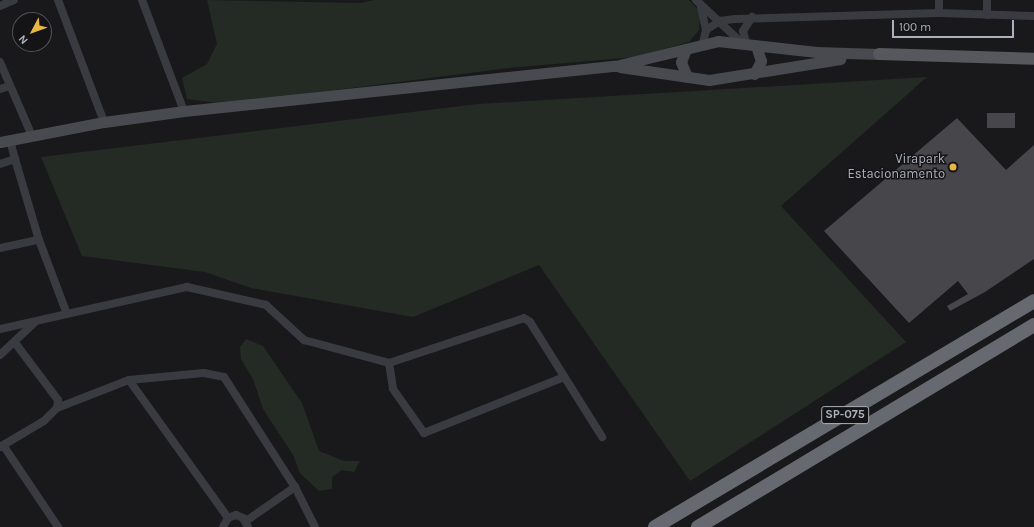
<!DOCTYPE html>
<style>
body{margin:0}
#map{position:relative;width:1034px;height:527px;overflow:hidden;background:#19191b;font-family:Karla,sans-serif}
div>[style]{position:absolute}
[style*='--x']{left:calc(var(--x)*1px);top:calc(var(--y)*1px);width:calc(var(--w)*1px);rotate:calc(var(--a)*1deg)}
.green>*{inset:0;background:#232b24}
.building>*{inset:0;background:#46464b;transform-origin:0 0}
.minor>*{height:8px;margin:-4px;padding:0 4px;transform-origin:4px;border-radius:4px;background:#3a3b40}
.secondary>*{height:11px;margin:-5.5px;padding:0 5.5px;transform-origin:5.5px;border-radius:5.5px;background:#484a50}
.primary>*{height:12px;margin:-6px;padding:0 6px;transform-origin:6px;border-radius:6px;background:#56585e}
.motorway>*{height:14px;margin:-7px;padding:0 7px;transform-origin:7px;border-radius:7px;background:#666970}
.dots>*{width:11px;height:11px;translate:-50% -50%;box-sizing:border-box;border:2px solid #141416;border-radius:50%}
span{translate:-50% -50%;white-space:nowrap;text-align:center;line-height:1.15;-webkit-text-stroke:3px #141416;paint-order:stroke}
.shield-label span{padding:1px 3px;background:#141416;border:1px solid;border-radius:3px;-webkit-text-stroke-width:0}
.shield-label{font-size:12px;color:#acb0ba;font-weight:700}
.poi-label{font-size:13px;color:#acb0ba}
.right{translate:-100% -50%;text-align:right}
.north{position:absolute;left:12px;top:12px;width:40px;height:40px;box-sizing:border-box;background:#141416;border:1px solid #515258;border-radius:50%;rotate:229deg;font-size:11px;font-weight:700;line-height:16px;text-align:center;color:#acb0ba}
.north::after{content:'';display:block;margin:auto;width:14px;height:18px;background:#e7b745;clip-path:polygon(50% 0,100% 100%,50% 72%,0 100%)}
.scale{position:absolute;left:892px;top:20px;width:122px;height:18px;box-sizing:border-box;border:2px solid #acb0ba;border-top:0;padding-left:5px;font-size:12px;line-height:14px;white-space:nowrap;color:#acb0ba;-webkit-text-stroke:3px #141416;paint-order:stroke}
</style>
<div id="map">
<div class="green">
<i style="clip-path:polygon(207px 0,361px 3px,374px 0,689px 0,700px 12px,699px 30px,689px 42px,635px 57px,509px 68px,225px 104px,187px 99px,182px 78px,207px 64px,217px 44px)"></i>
<i style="clip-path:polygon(927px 77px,781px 206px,906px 342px,690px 481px,539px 265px,413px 317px,251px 288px,205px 272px,82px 256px,41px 157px,478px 104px)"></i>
<i style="clip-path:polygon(246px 339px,263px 346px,302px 403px,319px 451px,344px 461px,360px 461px,354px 472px,342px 470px,332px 477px,332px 489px,319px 491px,300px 473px,293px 455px,263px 409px,253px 379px,241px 359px,240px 347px)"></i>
</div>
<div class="building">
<i style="left:987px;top:113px;width:28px;height:15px"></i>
<i style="clip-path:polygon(957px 118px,1006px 170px,1034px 145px,1034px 259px,985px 292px,950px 311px,947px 306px,968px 294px,958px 281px,909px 323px,824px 231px)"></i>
</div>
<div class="minor">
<i style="--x:58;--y:0;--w:130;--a:69.3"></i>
<i style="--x:142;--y:0;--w:119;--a:69.3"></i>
<i style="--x:696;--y:0;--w:63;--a:43.1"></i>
<i style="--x:939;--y:0;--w:13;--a:90"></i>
<i style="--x:0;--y:6;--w:15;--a:-23"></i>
<i style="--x:701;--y:7;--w:24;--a:78"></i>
<i style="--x:987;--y:15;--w:15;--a:-90"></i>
<i style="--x:703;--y:43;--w:13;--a:-77"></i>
<i style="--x:706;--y:30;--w:17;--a:-33"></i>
<i style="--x:720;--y:21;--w:15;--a:-8"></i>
<i style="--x:735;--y:19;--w:204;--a:-1.7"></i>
<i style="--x:939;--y:13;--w:95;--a:1.8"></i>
<i style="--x:746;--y:43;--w:12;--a:-104"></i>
<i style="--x:743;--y:31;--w:17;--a:-57"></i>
<i style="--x:0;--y:62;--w:81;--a:66.6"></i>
<i style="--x:0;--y:89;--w:10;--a:-17"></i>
<i style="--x:15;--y:159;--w:84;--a:73.5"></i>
<i style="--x:39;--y:240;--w:79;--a:69.3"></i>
<i style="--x:0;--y:164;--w:16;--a:-18"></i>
<i style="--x:15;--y:159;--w:20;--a:-105"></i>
<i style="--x:0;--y:248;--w:40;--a:-12"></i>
<i style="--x:0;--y:329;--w:192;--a:-12.7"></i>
<i style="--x:187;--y:287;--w:81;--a:12.8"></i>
<i style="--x:266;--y:305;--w:52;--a:42.6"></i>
<i style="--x:304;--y:340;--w:88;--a:15.1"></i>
<i style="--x:389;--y:363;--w:142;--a:-18.4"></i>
<i style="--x:524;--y:318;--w:7;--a:34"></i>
<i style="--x:530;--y:322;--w:136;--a:57.9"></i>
<i style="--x:0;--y:355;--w:47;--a:-43.3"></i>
<i style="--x:389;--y:363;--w:26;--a:81"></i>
<i style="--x:393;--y:389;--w:54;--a:54.8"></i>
<i style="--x:424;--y:433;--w:151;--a:-21.8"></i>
<i style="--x:129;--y:380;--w:170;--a:54.3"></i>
<i style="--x:57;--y:408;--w:77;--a:-21.3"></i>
<i style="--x:129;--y:380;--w:75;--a:-5.3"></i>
<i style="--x:204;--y:373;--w:20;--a:11"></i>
<i style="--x:224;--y:377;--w:131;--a:57.2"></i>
<i style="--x:295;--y:487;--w:45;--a:63.4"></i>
<i style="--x:3;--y:445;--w:99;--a:56.1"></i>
<i style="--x:0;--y:447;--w:51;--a:-30.6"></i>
<i style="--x:44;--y:421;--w:18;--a:-45"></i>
<i style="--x:57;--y:408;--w:8;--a:-83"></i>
<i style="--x:58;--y:400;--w:70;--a:-126.9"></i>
<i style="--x:246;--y:521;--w:60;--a:-34.8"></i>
<i style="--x:223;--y:527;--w:10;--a:-61"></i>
<i style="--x:228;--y:518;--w:9;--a:-21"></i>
<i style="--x:236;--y:515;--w:8;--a:23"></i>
<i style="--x:243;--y:518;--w:10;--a:61"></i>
</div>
<div class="secondary">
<i style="--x:686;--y:49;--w:14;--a:111"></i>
<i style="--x:681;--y:62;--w:16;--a:68"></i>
<i style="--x:620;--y:67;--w:90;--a:8.3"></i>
<i style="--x:709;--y:80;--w:133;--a:-9.1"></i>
<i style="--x:754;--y:74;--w:15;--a:-62"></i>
<i style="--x:761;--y:61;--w:16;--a:-108"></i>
<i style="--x:0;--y:142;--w:106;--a:-10.9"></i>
<i style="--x:104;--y:122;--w:81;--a:-7.8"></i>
<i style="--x:184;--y:111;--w:433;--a:-6"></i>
<i style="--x:615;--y:66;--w:106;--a:-13.6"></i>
<i style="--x:718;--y:41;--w:99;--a:6.4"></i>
<i style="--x:816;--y:52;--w:63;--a:1.8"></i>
</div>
<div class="primary">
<i style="--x:879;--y:54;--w:155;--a:1.8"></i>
</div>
<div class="motorway">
<i style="--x:655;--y:527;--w:441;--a:-30.8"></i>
<i style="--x:698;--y:527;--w:392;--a:-31"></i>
</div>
<div class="dots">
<i style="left:953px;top:167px;background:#e7b745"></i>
</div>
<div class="shield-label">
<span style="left:845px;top:415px">SP-075</span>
</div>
<div class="poi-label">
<span class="right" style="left:945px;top:167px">Virapark<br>Estacionamento</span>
</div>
<div class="north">N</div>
<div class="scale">100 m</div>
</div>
